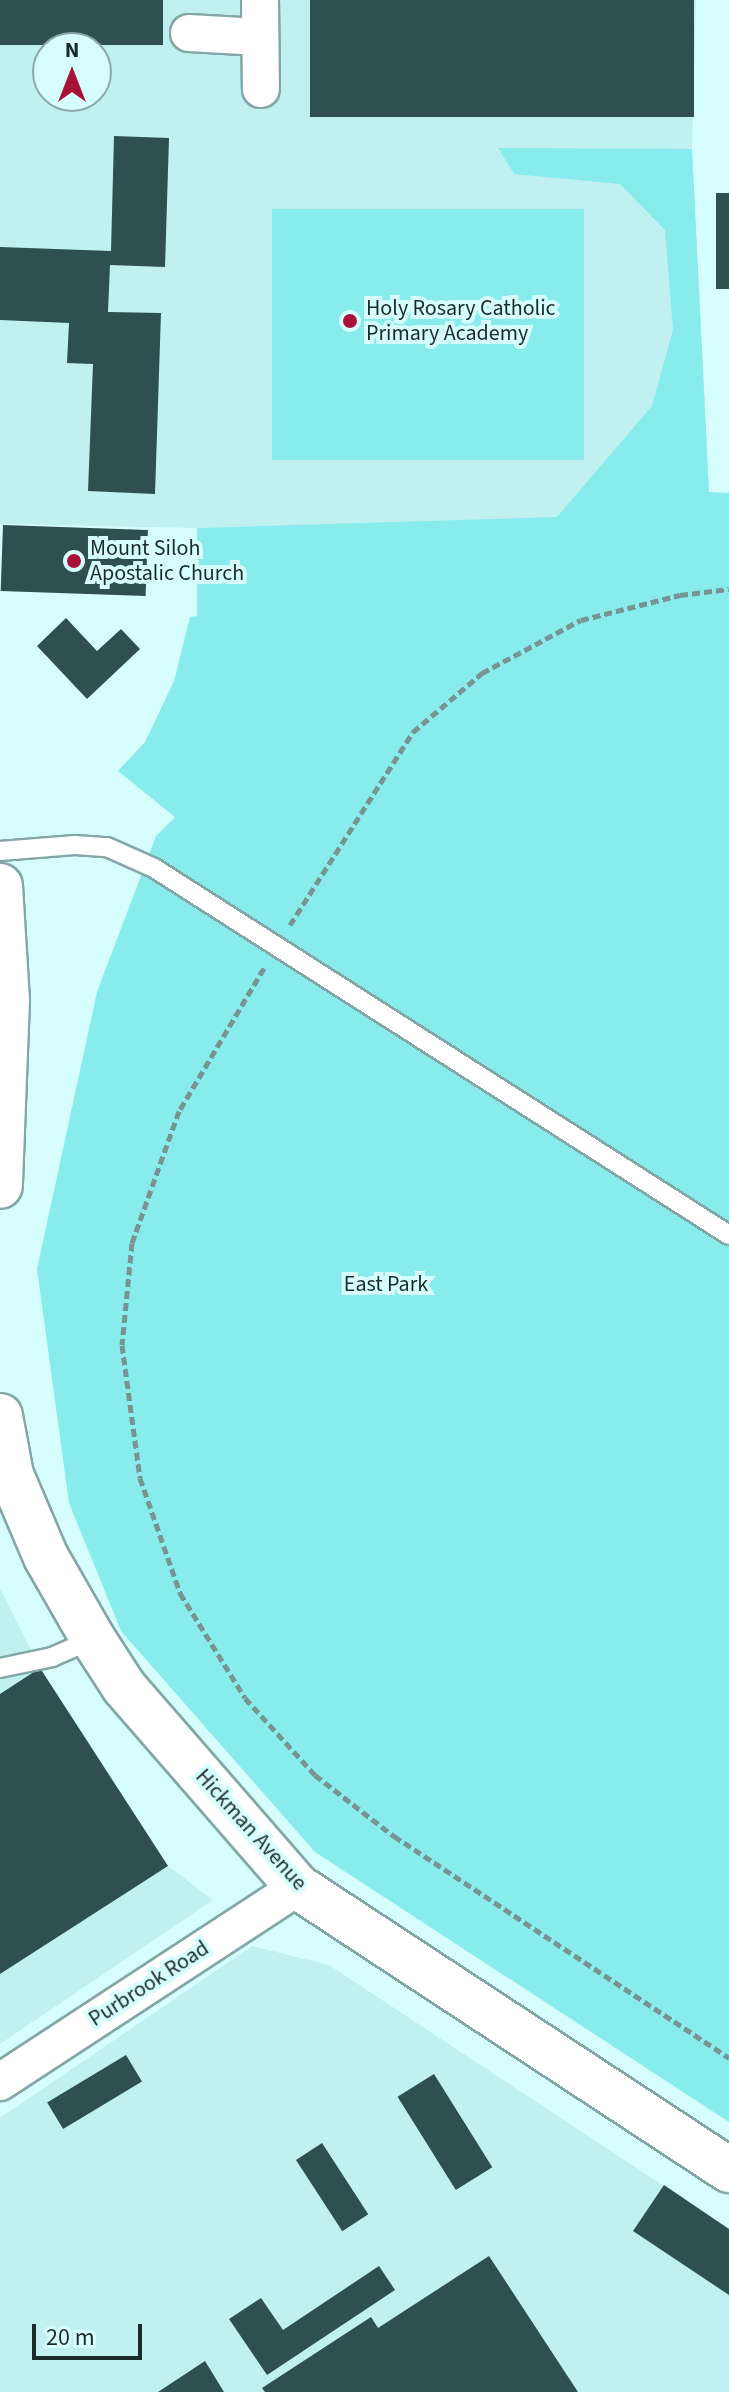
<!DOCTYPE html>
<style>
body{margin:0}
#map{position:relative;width:729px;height:2392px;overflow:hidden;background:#d7fefe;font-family:"Source Sans 3",sans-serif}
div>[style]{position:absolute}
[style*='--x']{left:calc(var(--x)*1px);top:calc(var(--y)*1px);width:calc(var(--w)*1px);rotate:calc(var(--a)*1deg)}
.built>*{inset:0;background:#c0f0f0}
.green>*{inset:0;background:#88ebec;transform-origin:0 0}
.building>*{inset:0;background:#2e5050;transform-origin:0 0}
.path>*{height:5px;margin-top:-2.5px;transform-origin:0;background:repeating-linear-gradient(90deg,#789393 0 8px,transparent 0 12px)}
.roads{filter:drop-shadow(2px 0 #83a7a7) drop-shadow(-2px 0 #83a7a7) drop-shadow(0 2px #83a7a7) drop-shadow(0 -2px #83a7a7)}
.lane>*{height:18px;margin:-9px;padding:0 9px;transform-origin:9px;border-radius:9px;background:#fff}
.street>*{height:36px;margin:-18px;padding:0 18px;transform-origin:18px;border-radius:18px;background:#fff}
.secondary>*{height:44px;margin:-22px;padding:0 22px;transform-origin:22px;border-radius:22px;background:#fff}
.dots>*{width:22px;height:22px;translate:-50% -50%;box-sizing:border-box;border:4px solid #d7fefe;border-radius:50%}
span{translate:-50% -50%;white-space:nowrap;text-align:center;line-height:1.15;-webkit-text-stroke:8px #d7fefe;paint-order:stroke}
.poi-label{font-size:22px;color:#1b2a2a}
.left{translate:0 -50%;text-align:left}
.park-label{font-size:22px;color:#182e2e}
.street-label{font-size:22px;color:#1b2a2a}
.north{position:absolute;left:32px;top:32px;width:80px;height:80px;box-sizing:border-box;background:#d7fefe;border:2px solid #8ca9a9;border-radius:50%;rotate:0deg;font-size:22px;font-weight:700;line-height:32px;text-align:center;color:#1b2a2a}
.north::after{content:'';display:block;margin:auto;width:28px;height:36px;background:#a91237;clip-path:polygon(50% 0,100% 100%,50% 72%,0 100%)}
.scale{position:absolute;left:32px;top:2324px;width:110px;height:36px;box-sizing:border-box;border:4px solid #1b2a2a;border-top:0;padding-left:10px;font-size:24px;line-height:28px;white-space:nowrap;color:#1b2a2a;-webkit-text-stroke:6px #d7fefe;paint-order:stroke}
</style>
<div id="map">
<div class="built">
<i style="clip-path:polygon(evenodd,0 0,696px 0,692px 149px,709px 493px,557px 518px,197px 528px,0 524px,0 0,48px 48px,96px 48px,96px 96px,48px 96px,48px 48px)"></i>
<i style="clip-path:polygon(0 1588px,40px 1668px,168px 1866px,213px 1900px,0 2044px)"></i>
<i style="clip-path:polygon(252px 1946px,329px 1965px,729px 2229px,729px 2392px,0 2392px,0 2118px)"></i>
</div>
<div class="green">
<i style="clip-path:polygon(498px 148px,692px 149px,709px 492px,729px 493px,729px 2122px,315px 1852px,121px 1631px,69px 1503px,37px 1269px,97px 992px,156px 836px,175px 817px,118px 771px,145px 742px,174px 681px,190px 617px,197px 616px,197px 528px,557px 517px,652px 406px,673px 330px,665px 230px,620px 184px,514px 174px)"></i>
<i style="left:584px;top:209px;width:251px;height:312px;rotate:90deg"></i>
</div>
<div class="building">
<i style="left:0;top:0;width:163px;height:45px"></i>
<i style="left:310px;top:0;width:384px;height:117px"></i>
<i style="clip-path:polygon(114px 136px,169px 138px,165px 267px,110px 265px,108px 312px,161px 313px,155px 494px,88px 491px,93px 364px,67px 363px,69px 323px,0 320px,0 247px,111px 251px)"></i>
<i style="left:716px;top:193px;width:13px;height:96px"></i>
<i style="left:3px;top:525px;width:145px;height:66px;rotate:2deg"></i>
<i style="clip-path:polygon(66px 618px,97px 651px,121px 629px,140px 649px,87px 699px,37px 646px)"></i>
<i style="clip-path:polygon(40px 1668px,168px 1866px,0 1974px,0 1694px)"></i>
<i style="left:126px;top:2055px;width:31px;height:92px;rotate:59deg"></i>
<i style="left:434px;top:2074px;width:110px;height:43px;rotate:58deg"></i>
<i style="left:322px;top:2143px;width:85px;height:31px;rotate:57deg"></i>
<i style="clip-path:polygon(664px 2185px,729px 2229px,729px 2295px,633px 2231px)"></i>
<i style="clip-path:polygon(489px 2256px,578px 2392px,265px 2392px,262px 2388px,371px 2317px,378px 2328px)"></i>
<i style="clip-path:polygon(379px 2266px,395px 2290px,267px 2375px,229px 2319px,261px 2298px,283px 2330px)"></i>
<i style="clip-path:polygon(205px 2361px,224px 2392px,158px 2392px)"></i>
</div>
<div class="path">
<i style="--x:290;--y:925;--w:229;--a:-57.5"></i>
<i style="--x:413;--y:732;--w:91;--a:-40.5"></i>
<i style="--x:482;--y:673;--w:112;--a:-28.2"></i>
<i style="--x:581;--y:620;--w:102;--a:-14.2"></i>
<i style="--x:680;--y:595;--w:49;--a:-7"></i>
<i style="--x:264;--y:968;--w:166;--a:120.7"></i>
<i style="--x:179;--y:1111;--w:140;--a:109.6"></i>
<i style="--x:132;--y:1243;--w:102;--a:95.6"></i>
<i style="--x:122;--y:1345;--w:134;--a:82.3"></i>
<i style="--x:140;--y:1478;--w:122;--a:70.8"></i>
<i style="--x:180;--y:1593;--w:123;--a:58.2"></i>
<i style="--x:245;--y:1698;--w:104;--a:47.7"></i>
<i style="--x:315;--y:1775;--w:100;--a:37.7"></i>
<i style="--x:394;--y:1836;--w:402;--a:33.5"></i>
</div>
<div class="roads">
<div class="lane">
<i style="--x:0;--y:851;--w:75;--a:-4.6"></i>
<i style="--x:75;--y:845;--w:32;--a:4"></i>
<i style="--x:107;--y:847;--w:51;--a:24.1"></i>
<i style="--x:154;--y:868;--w:682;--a:32.55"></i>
<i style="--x:0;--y:1668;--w:53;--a:-11.9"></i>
<i style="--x:52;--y:1657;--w:45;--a:-23.7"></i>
</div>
<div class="street">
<i style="--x:260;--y:0;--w:89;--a:89.4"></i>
<i style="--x:189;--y:33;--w:71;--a:3.2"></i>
<i style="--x:0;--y:2082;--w:356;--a:-33.2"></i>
</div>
<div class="secondary">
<i style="--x:0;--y:886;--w:114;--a:86.5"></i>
<i style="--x:7;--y:1000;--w:186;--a:92.2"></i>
<i style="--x:0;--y:1416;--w:60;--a:79.4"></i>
<i style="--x:11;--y:1475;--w:89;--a:66.9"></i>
<i style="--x:46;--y:1557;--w:95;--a:60.2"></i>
<i style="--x:93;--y:1639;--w:57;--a:57.1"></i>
<i style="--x:124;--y:1687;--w:265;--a:49"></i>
<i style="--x:298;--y:1887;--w:516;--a:33.29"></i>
</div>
</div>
<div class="dots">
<i style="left:350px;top:321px;background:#a91237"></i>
<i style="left:74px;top:561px;background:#a91237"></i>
</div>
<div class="poi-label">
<span class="left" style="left:366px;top:321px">Holy Rosary Catholic<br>Primary Academy</span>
<span class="left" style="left:90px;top:561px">Mount Siloh<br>Apostalic Church</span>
</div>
<div class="park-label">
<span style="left:386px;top:1285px">East Park</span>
</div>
<div class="street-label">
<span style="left:251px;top:1830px;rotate:48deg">Hickman Avenue</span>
<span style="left:149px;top:1984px;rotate:-33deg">Purbrook Road</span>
</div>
<div class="north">N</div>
<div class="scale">20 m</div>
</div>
